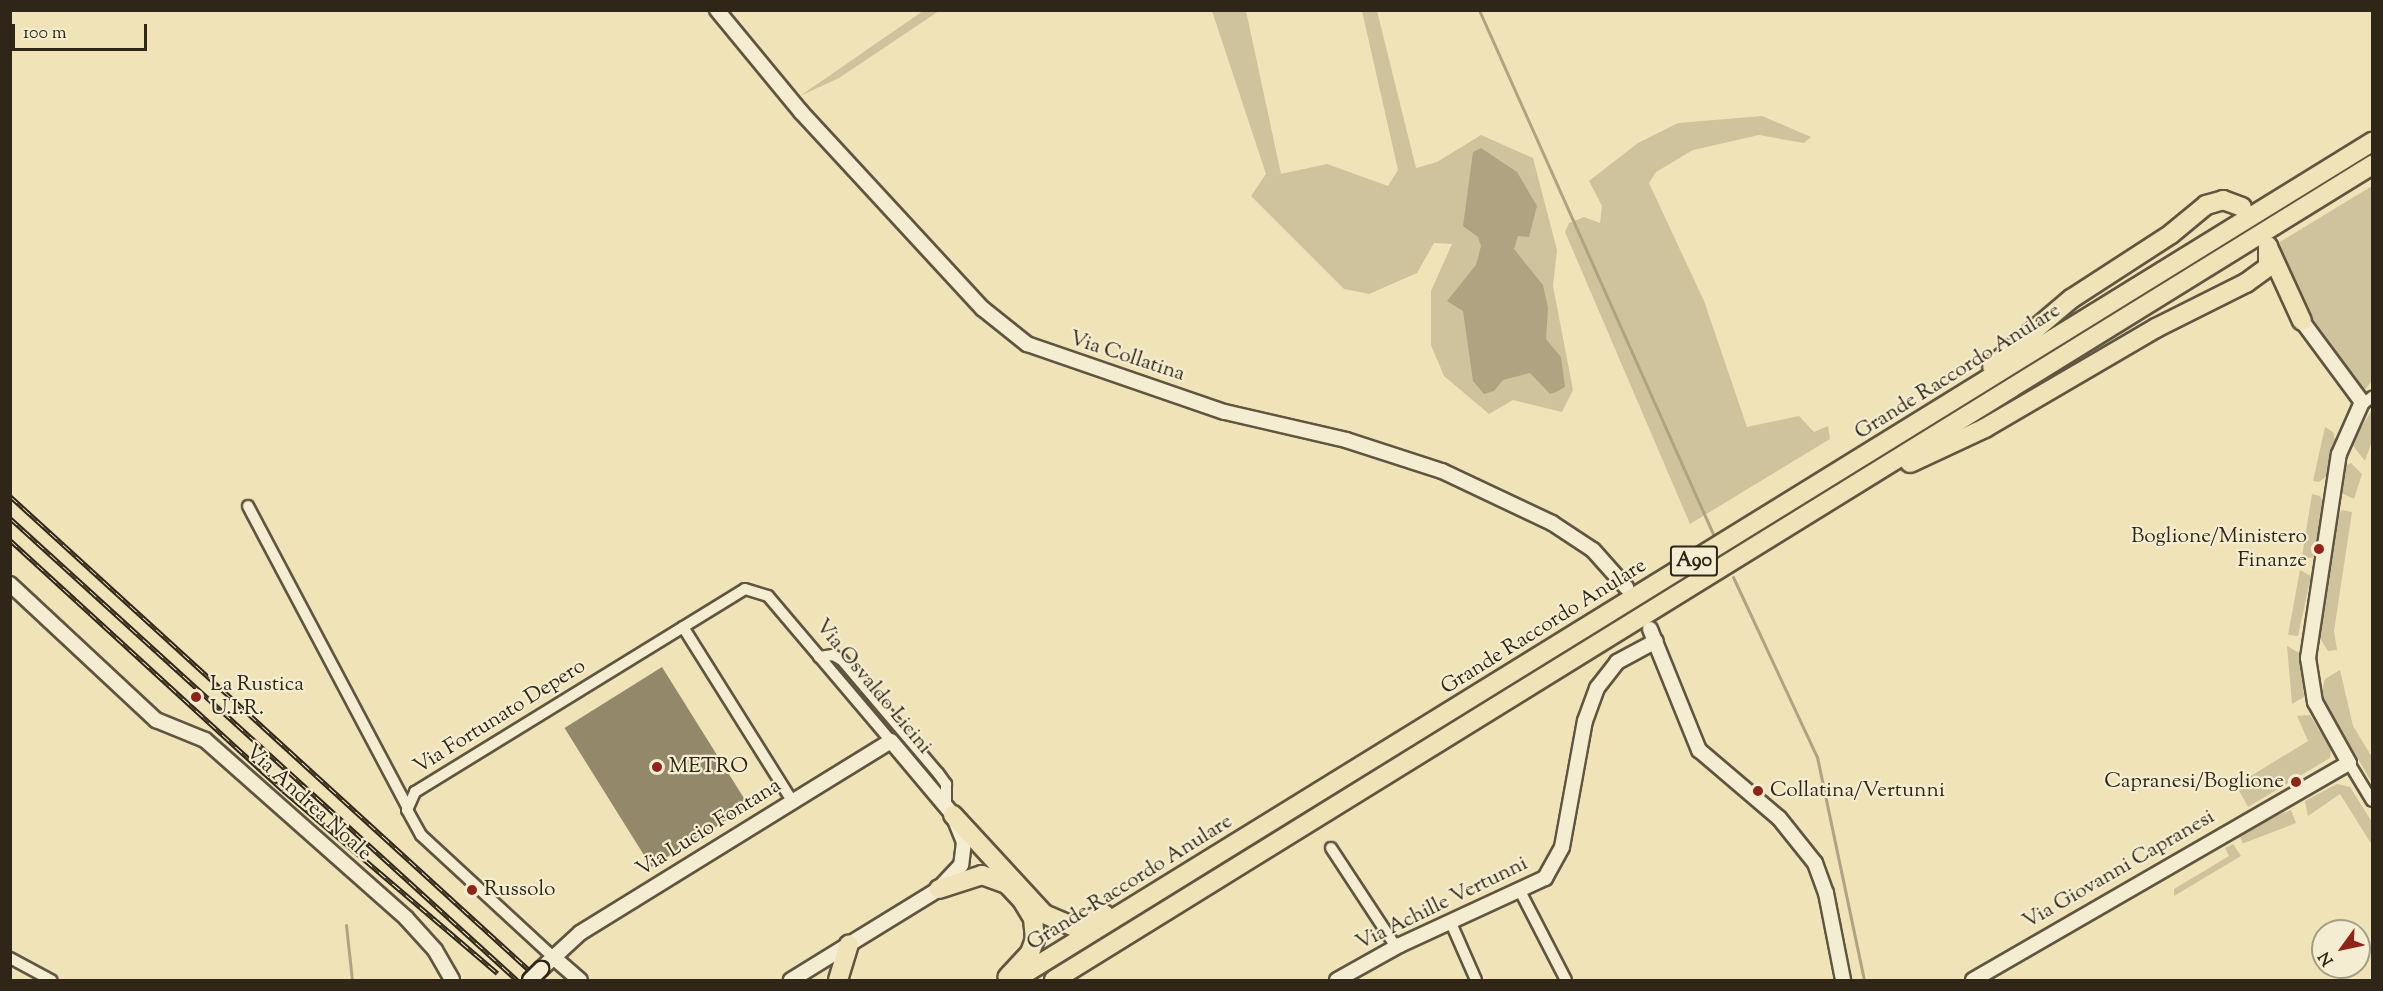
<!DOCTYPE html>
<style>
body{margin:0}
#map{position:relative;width:2383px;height:991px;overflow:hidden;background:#f0e3b8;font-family:"Sorts Mill Goudy",serif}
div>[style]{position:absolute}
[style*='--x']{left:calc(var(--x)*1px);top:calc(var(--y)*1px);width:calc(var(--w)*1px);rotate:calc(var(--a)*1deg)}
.green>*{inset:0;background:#cfc39d;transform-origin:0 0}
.water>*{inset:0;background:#afa382}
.stream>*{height:3px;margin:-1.5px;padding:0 1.5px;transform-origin:1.5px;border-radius:1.5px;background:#afa382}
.building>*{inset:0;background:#94886b;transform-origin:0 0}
.roads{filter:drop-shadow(2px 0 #605540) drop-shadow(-2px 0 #605540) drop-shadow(0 2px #605540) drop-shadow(0 -2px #605540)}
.street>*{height:10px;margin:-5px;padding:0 5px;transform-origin:5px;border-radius:5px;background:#f5edd1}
.secondary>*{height:14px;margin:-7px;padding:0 7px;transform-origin:7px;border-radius:7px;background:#f5edd1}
.highway>*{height:18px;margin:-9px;padding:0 9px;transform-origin:9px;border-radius:9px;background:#f0e3b8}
.rail>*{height:5px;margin-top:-2.5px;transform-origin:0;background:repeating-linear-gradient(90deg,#f5edd1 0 9px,#302618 0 18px);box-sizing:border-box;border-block:2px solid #302618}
.bridges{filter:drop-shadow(2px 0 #302618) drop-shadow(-2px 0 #302618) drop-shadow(0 2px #302618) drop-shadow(0 -2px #302618)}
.secondary-bridge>*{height:14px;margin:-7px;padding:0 7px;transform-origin:7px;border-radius:7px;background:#f5edd1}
.dots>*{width:16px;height:16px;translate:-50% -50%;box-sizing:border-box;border:3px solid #f5edd1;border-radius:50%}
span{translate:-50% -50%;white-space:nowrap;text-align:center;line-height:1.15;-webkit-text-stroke:4.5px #f5edd1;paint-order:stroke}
.shield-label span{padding:2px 4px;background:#f5edd1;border:2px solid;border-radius:4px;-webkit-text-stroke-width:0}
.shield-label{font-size:20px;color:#302618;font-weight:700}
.street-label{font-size:21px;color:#302618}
.poi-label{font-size:21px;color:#302618}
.right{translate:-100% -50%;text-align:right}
.left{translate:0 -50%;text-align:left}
.frame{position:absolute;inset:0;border:12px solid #302618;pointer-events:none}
.north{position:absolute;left:2311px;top:919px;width:60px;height:60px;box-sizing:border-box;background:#f5edd1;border:2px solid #a69d87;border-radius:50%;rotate:237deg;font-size:16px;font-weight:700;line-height:24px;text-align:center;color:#302618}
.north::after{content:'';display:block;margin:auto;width:21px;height:27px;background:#8f2418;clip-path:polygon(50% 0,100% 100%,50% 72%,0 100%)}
.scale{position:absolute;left:12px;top:24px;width:135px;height:27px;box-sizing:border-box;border:3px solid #302618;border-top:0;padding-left:8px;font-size:18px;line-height:21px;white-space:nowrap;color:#302618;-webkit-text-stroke:4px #f5edd1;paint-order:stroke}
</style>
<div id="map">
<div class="green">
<i style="clip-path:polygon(923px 11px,939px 11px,839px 78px,800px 96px)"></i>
<i style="clip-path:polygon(1212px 11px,1246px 11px,1281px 174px,1327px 164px,1388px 186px,1398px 170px,1362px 11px,1377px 11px,1416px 168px,1437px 162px,1481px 135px,1533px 158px,1557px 250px,1553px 286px,1573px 390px,1562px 412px,1513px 400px,1489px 414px,1444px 376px,1431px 345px,1431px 291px,1452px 244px,1434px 243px,1417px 273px,1369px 294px,1344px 289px,1251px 196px,1266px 174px)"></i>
<i style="clip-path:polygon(1762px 116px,1811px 137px,1804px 143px,1759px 135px,1693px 150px,1656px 172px,1649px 183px,1704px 301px,1747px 427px,1799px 416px,1814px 432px,1828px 426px,1830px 439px,1690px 524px,1565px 232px,1569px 223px,1584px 217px,1600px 223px,1602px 206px,1589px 181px,1638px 143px,1678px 123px)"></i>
<i style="clip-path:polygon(2372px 186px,2372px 381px,2364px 391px,2307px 318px,2275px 245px)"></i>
<i style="clip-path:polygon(2372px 410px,2372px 441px,2365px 461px,2351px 443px)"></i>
<i style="clip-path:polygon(2325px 427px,2333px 432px,2335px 439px,2328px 475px,2319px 482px,2313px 481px)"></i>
<i style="clip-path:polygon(2351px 463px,2362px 474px,2354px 499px,2341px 493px,2345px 466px)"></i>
<i style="clip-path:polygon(2312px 494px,2320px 496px,2323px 503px,2314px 557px,2309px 558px,2302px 557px)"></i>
<i style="clip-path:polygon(2342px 510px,2352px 512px,2334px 631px,2337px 650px,2328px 651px,2318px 635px,2337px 517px)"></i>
<i style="clip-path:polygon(2300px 570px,2311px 576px,2298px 636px,2288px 635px)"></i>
<i style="clip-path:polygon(2287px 646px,2301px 654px,2304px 697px,2292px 704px)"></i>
<i style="clip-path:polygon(2340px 670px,2353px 726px,2372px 757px,2372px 783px,2321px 695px,2325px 679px)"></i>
<i style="clip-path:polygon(2310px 715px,2331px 750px,2330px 758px,2248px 807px,2236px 785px,2308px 741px,2297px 716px)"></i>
<i style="clip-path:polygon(2337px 784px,2350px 787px,2372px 822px,2372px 845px,2340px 794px,2308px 816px,2305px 801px)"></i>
<i style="left:2291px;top:810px;width:14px;height:57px;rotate:69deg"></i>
<i style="clip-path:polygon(2233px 844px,2241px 856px,2174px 896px,2174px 889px,2229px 856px,2225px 848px)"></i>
</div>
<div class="water">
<i style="clip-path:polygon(1481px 148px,1517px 172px,1537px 206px,1529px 237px,1518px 236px,1514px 249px,1543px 285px,1548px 308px,1546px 339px,1561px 357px,1565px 387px,1556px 392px,1550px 394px,1530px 373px,1503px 380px,1494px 391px,1484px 394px,1473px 381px,1463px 311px,1447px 301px,1476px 265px,1481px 246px,1478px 237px,1463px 226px,1473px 152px)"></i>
</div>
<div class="stream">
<i style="--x:1479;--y:10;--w:576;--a:65.93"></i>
<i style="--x:1733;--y:577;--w:199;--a:65"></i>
<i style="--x:1817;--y:757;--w:228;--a:78.1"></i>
<i style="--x:346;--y:925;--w:55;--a:83.8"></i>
</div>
<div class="building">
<i style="left:662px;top:667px;width:164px;height:115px;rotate:58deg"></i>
</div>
<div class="roads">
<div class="street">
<i style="--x:2362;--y:405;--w:13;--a:-39"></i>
<i style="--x:248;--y:506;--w:340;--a:62.1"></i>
<i style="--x:683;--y:627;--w:205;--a:57.9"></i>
<i style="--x:819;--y:657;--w:14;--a:-8"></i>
<i style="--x:833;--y:655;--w:10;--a:29"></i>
<i style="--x:842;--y:660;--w:148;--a:49.7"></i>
<i style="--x:938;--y:773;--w:14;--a:54"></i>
<i style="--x:946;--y:784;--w:23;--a:90"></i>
<i style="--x:2349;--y:763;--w:44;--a:58.8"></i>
<i style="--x:1331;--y:848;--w:118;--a:56.7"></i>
<i style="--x:1520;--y:891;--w:100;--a:62.7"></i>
<i style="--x:1451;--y:923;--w:62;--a:66.3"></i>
<i style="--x:552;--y:956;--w:178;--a:-137.3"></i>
<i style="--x:421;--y:835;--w:29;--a:-119"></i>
<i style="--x:407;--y:810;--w:20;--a:-66"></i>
<i style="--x:415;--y:792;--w:387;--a:-31.6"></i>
<i style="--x:745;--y:589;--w:24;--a:17"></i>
<i style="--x:768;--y:596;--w:190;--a:49.7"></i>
<i style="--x:10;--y:958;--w:47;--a:28.2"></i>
</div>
<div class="secondary">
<i style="--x:717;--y:10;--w:132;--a:50.5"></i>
<i style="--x:801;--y:112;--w:267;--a:47.3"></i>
<i style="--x:982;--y:308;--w:58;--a:38.7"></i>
<i style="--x:1027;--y:344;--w:209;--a:19"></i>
<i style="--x:1225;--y:412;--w:124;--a:13"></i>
<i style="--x:1346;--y:440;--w:101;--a:17.9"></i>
<i style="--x:1442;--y:471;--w:122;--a:25.3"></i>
<i style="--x:1552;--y:523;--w:49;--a:33.4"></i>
<i style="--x:1593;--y:550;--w:50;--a:48.3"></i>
<i style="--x:10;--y:584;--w:200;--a:43"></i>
<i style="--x:156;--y:720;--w:53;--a:22.2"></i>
<i style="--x:205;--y:740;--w:268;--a:41.5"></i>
<i style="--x:406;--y:918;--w:43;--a:47.8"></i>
<i style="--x:435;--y:950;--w:34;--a:60"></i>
<i style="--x:1650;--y:629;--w:131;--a:68"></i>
<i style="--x:1699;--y:750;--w:105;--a:40.4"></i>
<i style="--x:1779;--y:818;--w:58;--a:51.3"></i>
<i style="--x:1815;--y:863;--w:32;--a:70"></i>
<i style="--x:1826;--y:893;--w:89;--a:78.9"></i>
<i style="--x:552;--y:956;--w:37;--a:41"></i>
<i style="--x:541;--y:969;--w:53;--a:-42.7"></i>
<i style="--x:580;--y:933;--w:365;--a:-31.7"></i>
<i style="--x:891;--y:741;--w:97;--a:50"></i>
<i style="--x:953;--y:815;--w:29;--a:68"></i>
<i style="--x:964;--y:842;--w:23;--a:97"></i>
<i style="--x:961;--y:865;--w:33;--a:133"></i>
<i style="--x:939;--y:889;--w:174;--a:148.4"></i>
<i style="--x:1337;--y:980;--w:72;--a:-29.1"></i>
<i style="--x:1400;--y:945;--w:160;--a:-24.8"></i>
<i style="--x:1545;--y:878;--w:35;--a:-61"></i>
<i style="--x:1562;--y:847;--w:128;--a:-79.7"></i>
<i style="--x:1585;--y:721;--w:35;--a:-70"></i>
<i style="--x:1597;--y:688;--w:33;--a:-52"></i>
<i style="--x:1617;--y:662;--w:44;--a:-28.3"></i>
<i style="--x:1973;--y:980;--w:434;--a:-30"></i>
<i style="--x:2349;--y:763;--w:70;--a:-119.1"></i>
<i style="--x:2315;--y:702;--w:45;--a:-99"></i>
<i style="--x:2308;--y:658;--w:206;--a:-81.4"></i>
<i style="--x:2339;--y:454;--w:57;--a:-66.1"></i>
<i style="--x:2362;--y:402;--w:101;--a:-126.5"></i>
</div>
<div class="highway">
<i style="--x:2269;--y:249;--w:79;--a:65.4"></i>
<i style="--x:1992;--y:366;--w:104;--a:-40.3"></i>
<i style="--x:2071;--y:299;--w:119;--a:-33"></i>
<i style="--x:2171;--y:234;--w:45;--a:-39.6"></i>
<i style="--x:2206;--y:205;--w:18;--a:-16"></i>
<i style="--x:2223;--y:200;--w:20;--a:20"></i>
<i style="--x:1910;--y:463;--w:83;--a:-25"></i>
<i style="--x:1985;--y:428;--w:198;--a:-30.3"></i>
<i style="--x:2156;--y:328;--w:101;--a:-26.6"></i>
<i style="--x:2246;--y:283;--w:27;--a:-36"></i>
<i style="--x:2268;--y:267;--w:21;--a:-90"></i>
<i style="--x:953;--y:815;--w:134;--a:47.4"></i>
<i style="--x:1044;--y:914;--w:30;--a:23"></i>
<i style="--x:1072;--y:926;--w:34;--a:-21"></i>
<i style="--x:939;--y:889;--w:45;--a:-18"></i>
<i style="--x:982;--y:875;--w:27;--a:20"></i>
<i style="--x:1007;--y:884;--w:22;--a:47"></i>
<i style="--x:1022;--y:900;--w:21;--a:59"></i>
<i style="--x:1033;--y:918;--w:21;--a:85"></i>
<i style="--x:1035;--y:939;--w:15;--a:110"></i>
<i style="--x:1030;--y:953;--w:33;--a:133"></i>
<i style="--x:838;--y:980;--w:37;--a:-73"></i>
<i style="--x:1014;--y:980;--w:1596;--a:-31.68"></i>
<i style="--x:1054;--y:980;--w:1550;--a:-31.73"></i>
</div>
</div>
<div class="rail">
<i style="--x:10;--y:496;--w:718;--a:42.4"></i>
<i style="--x:10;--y:518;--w:686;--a:42.34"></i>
<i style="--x:10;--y:540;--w:370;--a:42.5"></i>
<i style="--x:283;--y:790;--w:282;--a:40.5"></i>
</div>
<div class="bridges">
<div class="secondary-bridge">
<i style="--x:530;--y:980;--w:16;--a:-45"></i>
</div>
</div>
<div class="dots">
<i style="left:2319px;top:549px;background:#8f2418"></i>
<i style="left:196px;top:697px;background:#8f2418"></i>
<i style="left:657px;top:767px;background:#8f2418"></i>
<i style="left:2296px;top:782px;background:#8f2418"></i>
<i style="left:1758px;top:791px;background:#8f2418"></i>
<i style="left:472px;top:890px;background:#8f2418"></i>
</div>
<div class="shield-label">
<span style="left:1694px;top:561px">A90</span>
</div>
<div class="street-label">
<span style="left:1127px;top:357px;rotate:18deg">Via Collatina</span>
<span style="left:1958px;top:372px;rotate:-32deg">Grande Raccordo Anulare</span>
<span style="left:1544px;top:627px;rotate:-32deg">Grande Raccordo Anulare</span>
<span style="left:873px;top:687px;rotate:50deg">Via Osvaldo Licini</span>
<span style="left:500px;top:717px;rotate:-32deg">Via Fortunato Depero</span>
<span style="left:308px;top:803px;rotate:42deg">Via Andrea Noale</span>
<span style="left:709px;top:828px;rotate:-32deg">Via Lucio Fontana</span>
<span style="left:2119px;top:870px;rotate:-30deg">Via Giovanni Capranesi</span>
<span style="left:1130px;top:883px;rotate:-32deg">Grande Raccordo Anulare</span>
<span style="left:1442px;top:904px;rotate:-26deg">Via Achille Vertunni</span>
</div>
<div class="poi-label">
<span class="right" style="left:2307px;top:549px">Boglione/Ministero<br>Finanze</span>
<span class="left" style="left:210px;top:697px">La Rustica<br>U.I.R.</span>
<span class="left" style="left:669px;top:767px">METRO</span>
<span class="right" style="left:2284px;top:782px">Capranesi/Boglione</span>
<span class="left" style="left:1770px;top:791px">Collatina/Vertunni</span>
<span class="left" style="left:484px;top:890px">Russolo</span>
</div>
<div class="frame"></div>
<div class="north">N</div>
<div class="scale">100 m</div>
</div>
